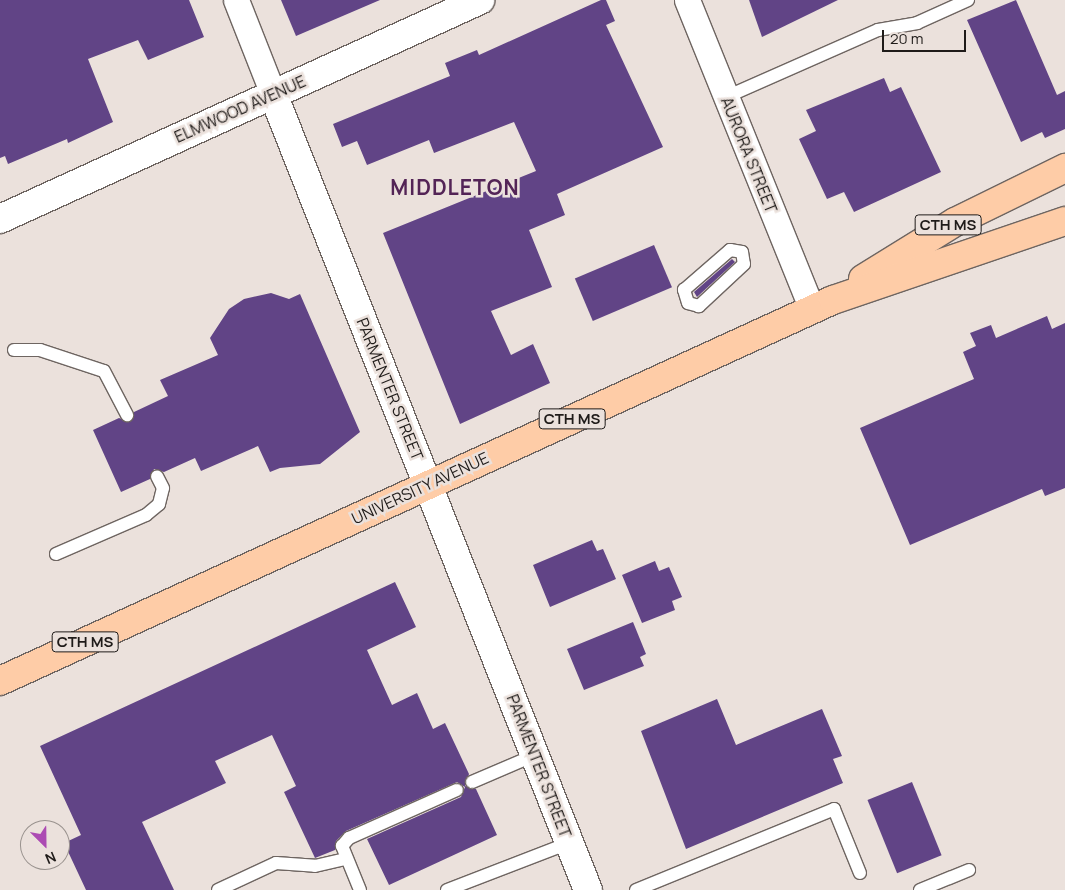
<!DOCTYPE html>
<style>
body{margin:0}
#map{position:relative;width:1065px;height:890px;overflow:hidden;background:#ebe1dc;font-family:Manrope,sans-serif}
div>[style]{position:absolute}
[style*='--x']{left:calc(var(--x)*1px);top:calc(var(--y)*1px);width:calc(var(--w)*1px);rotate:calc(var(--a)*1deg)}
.building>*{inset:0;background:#614486;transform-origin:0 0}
.roads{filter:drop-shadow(1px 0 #6e6561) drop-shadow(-1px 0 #6e6561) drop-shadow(0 1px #6e6561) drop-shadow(0 -1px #6e6561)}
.lane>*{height:12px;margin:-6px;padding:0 6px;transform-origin:6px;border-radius:6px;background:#fff}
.street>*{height:25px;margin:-12.5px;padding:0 12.5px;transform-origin:12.5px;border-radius:12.5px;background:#fff}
.secondary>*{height:28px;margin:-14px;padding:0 14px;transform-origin:14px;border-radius:14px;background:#fff}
.primary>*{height:28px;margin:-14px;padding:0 14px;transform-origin:14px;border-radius:14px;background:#fecca7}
span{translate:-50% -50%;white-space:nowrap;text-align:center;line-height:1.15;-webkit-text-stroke:5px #ebe1dc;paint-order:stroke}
.shield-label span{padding:1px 4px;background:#ebe1dc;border:1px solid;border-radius:4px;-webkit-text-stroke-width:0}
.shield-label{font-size:15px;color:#1f1b19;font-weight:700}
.street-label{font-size:16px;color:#1f1b19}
.district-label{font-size:21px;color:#532456;font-weight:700;letter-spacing:1px}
.north{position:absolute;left:20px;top:820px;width:50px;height:50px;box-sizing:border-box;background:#ebe1dc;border:1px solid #99928e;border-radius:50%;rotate:157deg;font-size:14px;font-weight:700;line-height:20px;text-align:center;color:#1f1b19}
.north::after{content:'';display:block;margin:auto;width:18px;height:22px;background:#ac4bb3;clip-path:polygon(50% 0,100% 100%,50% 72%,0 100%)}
.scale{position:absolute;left:882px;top:30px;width:84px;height:22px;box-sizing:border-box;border:2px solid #1f1b19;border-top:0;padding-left:6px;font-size:15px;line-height:18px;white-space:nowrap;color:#1f1b19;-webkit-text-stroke:4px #ebe1dc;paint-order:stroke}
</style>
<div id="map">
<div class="building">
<i style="clip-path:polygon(0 0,189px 0,204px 37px,148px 60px,138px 40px,88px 59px,113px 122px,68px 143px,67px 139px,8px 164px,5px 156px,0 158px)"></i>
<i style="clip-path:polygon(281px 0,380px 0,296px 36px)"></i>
<i style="clip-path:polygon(601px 0,606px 0,615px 21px,606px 25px,663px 147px,557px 194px,565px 215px,529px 230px,552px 287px,491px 311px,511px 355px,533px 344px,550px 383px,460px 424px,383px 233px,536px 171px,514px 122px,434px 153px,429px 140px,367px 165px,357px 141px,342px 147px,333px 124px,450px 76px,445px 63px,477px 50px,479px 55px)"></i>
<i style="clip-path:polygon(749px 0,838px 0,762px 37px)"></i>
<i style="clip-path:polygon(1016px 0,1057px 95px,1065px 91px,1065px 129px,1045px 138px,1042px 132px,1021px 142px,967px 20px)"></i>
<i style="clip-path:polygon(884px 78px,890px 92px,901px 87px,941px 172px,854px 212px,844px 192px,827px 199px,799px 139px,816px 131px,806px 110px)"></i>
<i style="left:654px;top:245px;width:46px;height:86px;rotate:67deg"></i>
<i style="clip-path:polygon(732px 259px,735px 262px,697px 297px,694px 292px)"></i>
<i style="clip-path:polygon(271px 293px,289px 299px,300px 294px,360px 432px,320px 464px,280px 468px,270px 472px,258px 446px,201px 471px,195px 458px,164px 472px,154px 469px,150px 479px,121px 492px,93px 430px,119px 418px,130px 422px,134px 412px,168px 396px,160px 380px,218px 355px,210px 338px,229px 309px,244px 299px)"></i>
<i style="clip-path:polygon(1047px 316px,1052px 329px,1065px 323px,1065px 488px,1045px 496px,1042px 489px,910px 545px,860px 428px,974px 379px,963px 352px,976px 346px,970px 333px,991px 325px,996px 338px)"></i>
<i style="clip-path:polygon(592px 540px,597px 551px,603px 549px,616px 579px,550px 607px,533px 565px)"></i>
<i style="clip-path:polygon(655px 561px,659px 571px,669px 567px,682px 597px,672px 601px,675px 610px,642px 623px,622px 575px)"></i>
<i style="clip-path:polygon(395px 582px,416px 627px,367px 650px,392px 705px,417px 693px,433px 729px,445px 723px,469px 774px,465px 786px,476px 789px,497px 835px,389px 885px,367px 839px,461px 797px,465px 787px,457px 782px,346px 831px,336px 841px,335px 850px,315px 858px,284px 792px,296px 786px,272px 735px,215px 761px,226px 783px,142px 822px,174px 890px,86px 890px,64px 843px,81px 835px,40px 746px)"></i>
<i style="clip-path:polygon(633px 622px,646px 654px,640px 657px,644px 666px,584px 690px,567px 649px)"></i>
<i style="clip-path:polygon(717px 699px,736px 745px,822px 709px,842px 756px,833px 759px,843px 783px,686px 849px,641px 731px)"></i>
<i style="left:912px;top:782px;width:79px;height:48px;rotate:68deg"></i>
</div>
<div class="roads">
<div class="lane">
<i style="--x:726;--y:97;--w:166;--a:-23.8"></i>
<i style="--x:878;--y:30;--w:40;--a:-10"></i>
<i style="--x:917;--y:23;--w:56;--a:-24.3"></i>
<i style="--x:730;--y:250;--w:12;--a:9"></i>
<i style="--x:742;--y:252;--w:12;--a:81"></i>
<i style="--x:744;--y:264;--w:62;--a:137"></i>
<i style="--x:699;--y:306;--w:11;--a:-165"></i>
<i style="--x:688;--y:303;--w:14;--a:-107"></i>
<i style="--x:684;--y:290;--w:61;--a:-41"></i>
<i style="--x:14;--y:350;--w:26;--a:0"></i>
<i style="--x:40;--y:350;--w:67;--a:18.2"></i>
<i style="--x:104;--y:371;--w:50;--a:62.4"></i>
<i style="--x:56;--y:554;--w:98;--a:-23.4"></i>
<i style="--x:146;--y:515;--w:17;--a:-40"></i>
<i style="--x:159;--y:504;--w:16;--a:-76"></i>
<i style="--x:163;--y:488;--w:13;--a:-117"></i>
<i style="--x:472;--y:782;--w:69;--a:-23.2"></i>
<i style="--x:218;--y:890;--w:64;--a:-25"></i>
<i style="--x:276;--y:863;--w:39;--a:4"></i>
<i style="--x:315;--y:866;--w:31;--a:-13"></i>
<i style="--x:360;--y:890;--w:48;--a:-112.2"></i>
<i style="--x:342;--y:846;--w:11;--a:-49"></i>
<i style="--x:349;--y:838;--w:118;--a:-24"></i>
<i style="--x:447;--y:890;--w:131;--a:-21.1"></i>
<i style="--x:636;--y:890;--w:214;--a:-22.2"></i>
<i style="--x:834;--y:809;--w:69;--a:67.9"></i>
<i style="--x:920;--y:890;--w:53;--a:-22.2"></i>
</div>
<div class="street">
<i style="--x:236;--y:0;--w:101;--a:68.5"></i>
<i style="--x:687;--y:0;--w:333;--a:68"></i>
</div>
<div class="secondary">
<i style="--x:273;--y:94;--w:856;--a:68.41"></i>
<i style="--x:0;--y:219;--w:528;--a:-24.52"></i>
</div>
<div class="primary">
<i style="--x:863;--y:279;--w:108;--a:-31.8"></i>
<i style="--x:955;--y:222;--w:123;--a:-26.1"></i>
<i style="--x:0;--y:681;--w:916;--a:-24.58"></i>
<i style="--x:833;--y:300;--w:245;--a:-18.8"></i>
</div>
</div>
<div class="shield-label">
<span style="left:948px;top:225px">CTH MS</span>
<span style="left:572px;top:419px">CTH MS</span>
<span style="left:85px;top:642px">CTH MS</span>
</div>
<div class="street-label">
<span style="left:240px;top:109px;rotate:-24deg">ELMWOOD AVENUE</span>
<span style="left:749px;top:155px;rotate:68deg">AURORA STREET</span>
<span style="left:390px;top:389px;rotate:68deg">PARMENTER STREET</span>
<span style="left:420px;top:488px;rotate:-25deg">UNIVERSITY AVENUE</span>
<span style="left:539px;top:766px;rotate:69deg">PARMENTER STREET</span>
</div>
<div class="district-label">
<span style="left:455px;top:187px">MIDDLETON</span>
</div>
<div class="north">N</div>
<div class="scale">20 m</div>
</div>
